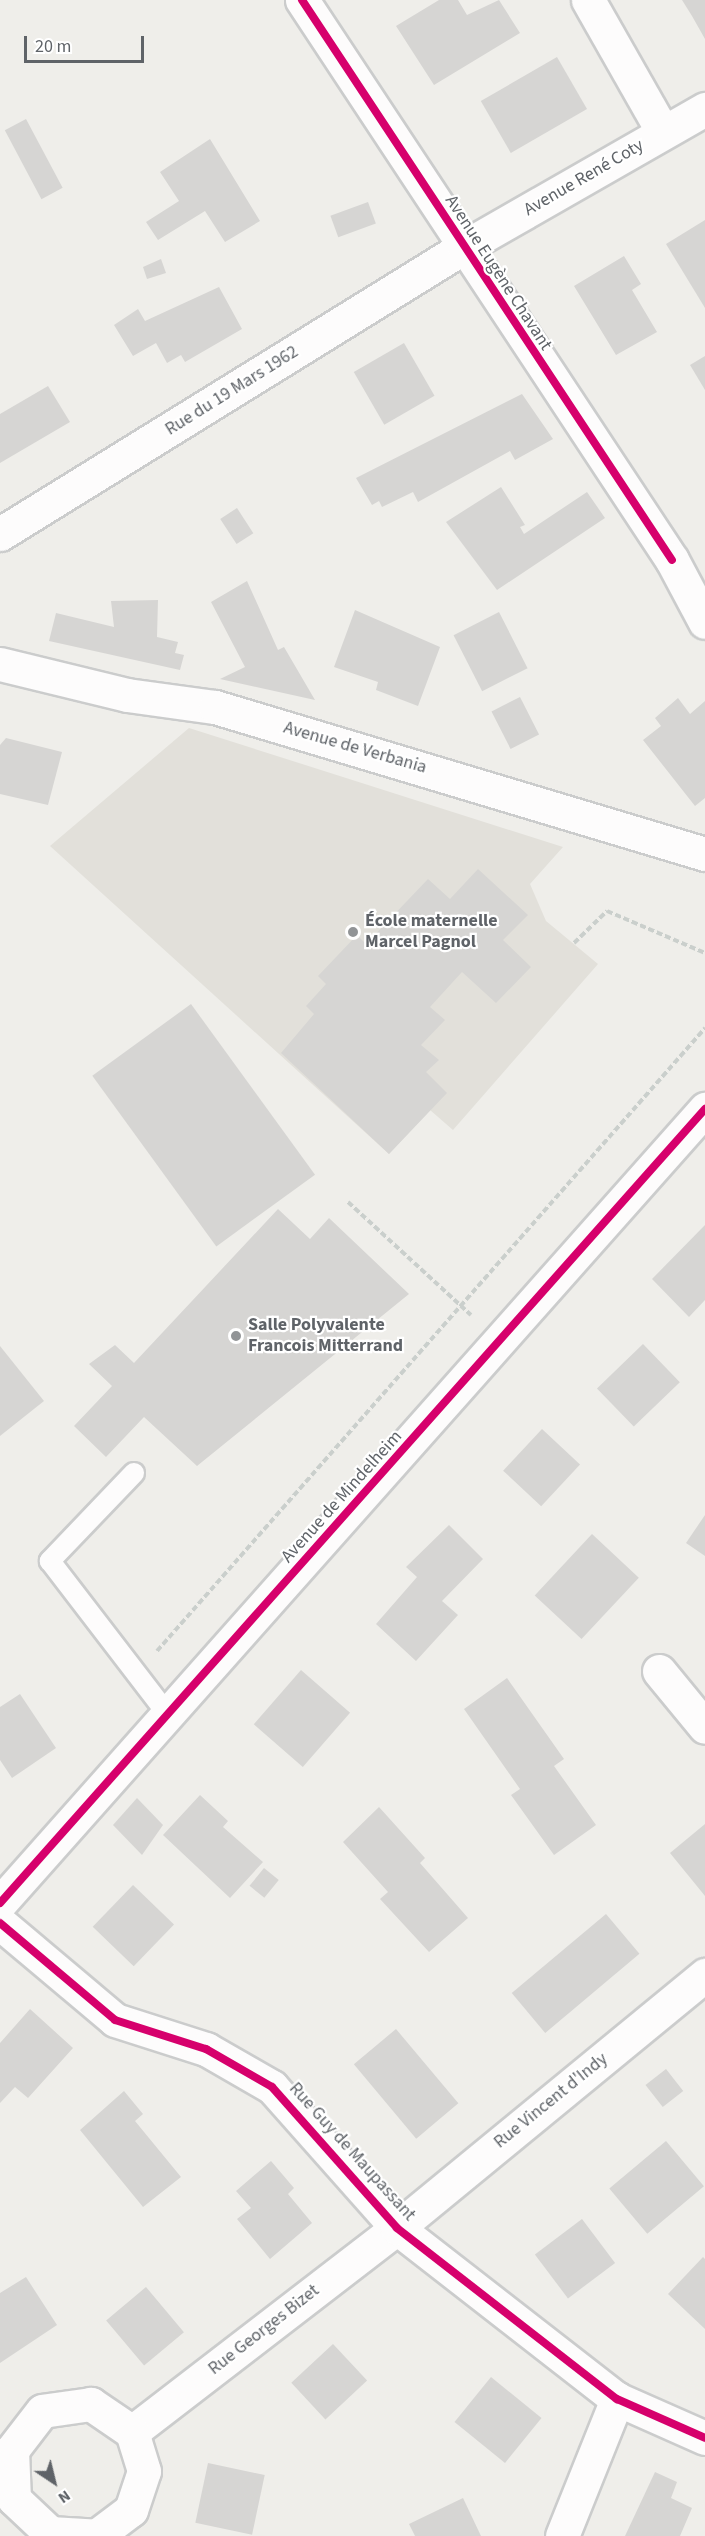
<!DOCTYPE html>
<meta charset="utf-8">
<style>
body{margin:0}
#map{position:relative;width:705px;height:2536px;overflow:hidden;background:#efeeea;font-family:"Source Sans 3",sans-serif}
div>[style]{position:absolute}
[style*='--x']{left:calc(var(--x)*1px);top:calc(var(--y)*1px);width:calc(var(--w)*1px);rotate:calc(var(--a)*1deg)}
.education>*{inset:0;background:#e2e0da}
.building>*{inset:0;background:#d6d5d3;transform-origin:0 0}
.path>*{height:4px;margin-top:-2px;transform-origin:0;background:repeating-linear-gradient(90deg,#cacfcc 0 6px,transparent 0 9px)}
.roads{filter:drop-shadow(2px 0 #cbcccc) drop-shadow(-2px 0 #cbcccc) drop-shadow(0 2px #cbcccc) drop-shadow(0 -2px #cbcccc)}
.lane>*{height:20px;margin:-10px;padding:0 10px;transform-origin:10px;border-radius:10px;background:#fdfcfc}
.street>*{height:33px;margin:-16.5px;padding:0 16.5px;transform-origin:16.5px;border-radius:16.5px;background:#fdfcfc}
.secondary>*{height:33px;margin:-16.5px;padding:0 16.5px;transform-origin:16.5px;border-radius:16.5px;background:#fdfcfc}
.cycleway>*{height:8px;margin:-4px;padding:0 4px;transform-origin:4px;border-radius:4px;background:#d6006c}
.dots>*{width:16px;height:16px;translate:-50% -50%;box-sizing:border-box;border:3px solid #fff;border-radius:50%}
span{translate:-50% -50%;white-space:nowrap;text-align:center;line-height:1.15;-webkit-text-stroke:4.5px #fff;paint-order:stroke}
.street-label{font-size:18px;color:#5f6368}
.poi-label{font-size:18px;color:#5f6368;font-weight:700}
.left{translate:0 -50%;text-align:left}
.north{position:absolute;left:24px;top:2452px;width:60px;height:60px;-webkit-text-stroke:4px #fff;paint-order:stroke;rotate:145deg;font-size:16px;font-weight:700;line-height:24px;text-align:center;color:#5f6368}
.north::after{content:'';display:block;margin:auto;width:21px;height:27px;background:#5f6368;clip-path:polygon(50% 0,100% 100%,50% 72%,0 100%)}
.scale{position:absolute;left:24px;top:36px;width:120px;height:27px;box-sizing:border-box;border:3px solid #5f6368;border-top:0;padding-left:8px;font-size:18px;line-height:21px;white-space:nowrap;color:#5f6368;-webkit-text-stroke:4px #fff;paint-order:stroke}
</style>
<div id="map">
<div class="education">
<i style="clip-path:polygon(189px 728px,563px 847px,530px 884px,546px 921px,598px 964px,453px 1130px,430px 1110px,389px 1154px,50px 846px)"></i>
</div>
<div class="building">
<i style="clip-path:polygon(439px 0,458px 0,467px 15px,499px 0,520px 33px,434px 85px,396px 26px)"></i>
<i style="clip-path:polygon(682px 0,705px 0,705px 39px,692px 16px)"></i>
<i style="left:557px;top:57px;width:60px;height:88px;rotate:60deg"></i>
<i style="left:26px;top:119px;width:78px;height:24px;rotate:62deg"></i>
<i style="clip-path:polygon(210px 139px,260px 221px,225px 242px,205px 211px,158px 240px,146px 222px,179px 201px,160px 172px)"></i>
<i style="left:368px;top:202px;width:23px;height:40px;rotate:70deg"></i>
<i style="clip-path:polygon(705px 220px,705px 308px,666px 244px)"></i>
<i style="clip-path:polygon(624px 256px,641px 284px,632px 290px,657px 332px,616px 355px,574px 286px)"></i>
<i style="clip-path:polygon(161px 259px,166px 273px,147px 279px,143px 267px)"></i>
<i style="clip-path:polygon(219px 287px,242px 329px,185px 362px,181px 355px,167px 363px,156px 343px,133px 356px,114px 325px,138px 309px,145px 321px)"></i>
<i style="left:404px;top:343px;width:61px;height:58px;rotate:60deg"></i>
<i style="clip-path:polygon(705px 356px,705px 390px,690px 365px)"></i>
<i style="clip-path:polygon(48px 386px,70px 422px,0 463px,0 414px)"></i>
<i style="clip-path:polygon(522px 394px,553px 439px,515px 460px,510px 451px,418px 502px,413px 492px,382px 507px,379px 501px,372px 505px,356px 478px)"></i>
<i style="clip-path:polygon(501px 487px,525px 525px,520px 527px,524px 534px,587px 492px,605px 518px,497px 590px,446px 522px)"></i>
<i style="left:237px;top:508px;width:30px;height:20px;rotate:57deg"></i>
<i style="clip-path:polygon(247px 581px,278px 650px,284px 647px,315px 700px,220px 679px,245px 667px,211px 602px)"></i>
<i style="clip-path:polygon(158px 600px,157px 637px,178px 642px,175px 653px,184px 655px,180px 670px,49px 641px,56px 613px,114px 627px,111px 601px)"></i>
<i style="clip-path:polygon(355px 610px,440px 647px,418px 706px,376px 690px,378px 682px,334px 667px)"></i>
<i style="left:499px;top:612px;width:63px;height:51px;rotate:63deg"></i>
<i style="left:520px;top:697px;width:42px;height:32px;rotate:63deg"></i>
<i style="clip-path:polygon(678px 698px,690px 714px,705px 701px,705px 798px,695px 806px,643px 740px,661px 726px,655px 718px)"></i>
<i style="clip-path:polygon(6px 738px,62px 752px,48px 805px,0 794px,0 745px)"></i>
<i style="clip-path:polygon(478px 869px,528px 915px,503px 940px,531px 967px,496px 1003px,462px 972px,430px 1007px,445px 1020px,421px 1045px,439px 1060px,426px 1072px,447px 1093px,389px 1154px,281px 1053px,314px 1014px,306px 1006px,326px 984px,318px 976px,357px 935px,366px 944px,428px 879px,450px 899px)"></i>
<i style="left:191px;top:1004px;width:211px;height:122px;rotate:54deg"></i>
<i style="clip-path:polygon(278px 1209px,310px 1239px,329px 1218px,409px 1294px,197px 1466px,144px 1417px,106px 1457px,74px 1426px,112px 1386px,89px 1364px,115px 1345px,134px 1363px)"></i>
<i style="clip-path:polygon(705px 1225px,705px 1300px,689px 1317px,652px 1279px)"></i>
<i style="left:643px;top:1344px;width:53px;height:64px;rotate:46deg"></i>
<i style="clip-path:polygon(0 1346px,44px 1401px,0 1436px)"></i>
<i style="left:542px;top:1429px;width:52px;height:57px;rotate:43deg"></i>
<i style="clip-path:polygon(705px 1515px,705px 1556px,686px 1543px)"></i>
<i style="clip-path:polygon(449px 1525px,483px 1559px,442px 1601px,458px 1615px,416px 1661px,376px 1624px,417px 1577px,406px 1567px)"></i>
<i style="left:592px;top:1534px;width:64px;height:84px;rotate:43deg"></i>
<i style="left:301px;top:1670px;width:65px;height:72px;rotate:41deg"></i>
<i style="clip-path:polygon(507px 1678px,564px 1759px,554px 1766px,596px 1825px,554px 1855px,511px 1795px,520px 1789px,464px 1709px)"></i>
<i style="clip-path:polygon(20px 1694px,56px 1748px,12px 1778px,0 1760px,0 1707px)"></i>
<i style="clip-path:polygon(200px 1795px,228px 1821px,223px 1827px,263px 1862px,230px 1898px,163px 1835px)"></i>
<i style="clip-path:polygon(137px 1798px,163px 1825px,142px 1855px,113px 1825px)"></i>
<i style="clip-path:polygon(379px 1807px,425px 1858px,420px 1863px,468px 1918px,429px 1952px,380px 1899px,388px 1892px,343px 1842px)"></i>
<i style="clip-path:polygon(705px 1824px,705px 1896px,670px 1853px)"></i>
<i style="left:264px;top:1868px;width:19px;height:23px;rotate:39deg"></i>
<i style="left:133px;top:1885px;width:57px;height:58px;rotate:44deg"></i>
<i style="left:606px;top:1914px;width:52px;height:123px;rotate:50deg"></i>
<i style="clip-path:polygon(30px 2009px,73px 2048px,28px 2098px,15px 2087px,0 2103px,0 2043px)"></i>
<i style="left:396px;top:2029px;width:97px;height:55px;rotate:50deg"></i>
<i style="left:666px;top:2069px;width:28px;height:26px;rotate:52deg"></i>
<i style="clip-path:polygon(124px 2091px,143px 2114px,135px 2121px,181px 2177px,143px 2207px,80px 2130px)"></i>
<i style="left:666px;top:2141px;width:59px;height:74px;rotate:50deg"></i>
<i style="clip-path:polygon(271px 2161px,294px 2188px,288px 2194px,312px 2223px,270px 2259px,237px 2219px,251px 2208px,236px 2191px)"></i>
<i style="left:582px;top:2219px;width:55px;height:59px;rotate:53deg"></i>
<i style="clip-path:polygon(703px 2257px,705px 2259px,705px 2329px,668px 2294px)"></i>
<i style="clip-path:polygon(26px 2277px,57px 2325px,0 2363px,0 2293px)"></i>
<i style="left:146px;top:2287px;width:59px;height:52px;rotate:50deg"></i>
<i style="left:333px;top:2344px;width:50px;height:57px;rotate:47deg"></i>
<i style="left:491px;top:2377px;width:65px;height:58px;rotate:39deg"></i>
<i style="left:208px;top:2463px;width:58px;height:61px;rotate:12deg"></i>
<i style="clip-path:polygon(655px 2472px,677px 2482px,671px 2498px,692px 2508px,680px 2536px,625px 2536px)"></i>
<i style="clip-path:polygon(463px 2498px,481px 2536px,415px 2536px,409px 2524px)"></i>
</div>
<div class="path">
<i style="--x:574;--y:943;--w:46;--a:-44.1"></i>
<i style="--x:607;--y:911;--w:107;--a:23.2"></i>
<i style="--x:348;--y:1202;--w:167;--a:42.6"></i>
<i style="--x:157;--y:1651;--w:830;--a:-48.66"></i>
</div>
<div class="roads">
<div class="lane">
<i style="--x:134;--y:1473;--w:122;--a:133.7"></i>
<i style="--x:50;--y:1561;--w:194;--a:52.5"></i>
</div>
<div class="street">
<i style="--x:588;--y:0;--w:152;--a:60.4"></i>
<i style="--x:0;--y:534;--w:546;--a:-31.74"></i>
<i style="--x:464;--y:247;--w:278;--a:-29.8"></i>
<i style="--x:0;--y:664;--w:131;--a:13.7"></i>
<i style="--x:127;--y:695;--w:89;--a:7.8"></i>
<i style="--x:215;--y:707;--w:512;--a:16.7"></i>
<i style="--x:659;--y:1671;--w:72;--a:50.6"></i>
<i style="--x:0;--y:1903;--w:1062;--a:-48.4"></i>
<i style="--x:0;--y:1923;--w:150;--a:40.1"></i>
<i style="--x:115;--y:2020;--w:96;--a:17.7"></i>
<i style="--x:206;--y:2049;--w:76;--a:29.9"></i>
<i style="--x:272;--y:2087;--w:188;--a:48.4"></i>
<i style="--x:397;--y:2228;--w:279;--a:37.9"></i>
<i style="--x:617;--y:2399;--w:96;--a:23.9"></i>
<i style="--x:132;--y:2432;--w:334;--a:-37.6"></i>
<i style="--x:397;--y:2228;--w:399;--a:-39.4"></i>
<i style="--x:99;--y:2534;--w:40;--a:-37"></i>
<i style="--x:131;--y:2510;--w:41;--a:-71.6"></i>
<i style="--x:144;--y:2471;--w:41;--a:-107.1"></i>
<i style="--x:132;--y:2432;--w:50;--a:-145.7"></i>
<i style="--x:91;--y:2404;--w:49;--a:171.9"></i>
<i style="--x:42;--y:2411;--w:49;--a:127.6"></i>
<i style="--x:12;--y:2450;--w:49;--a:87.7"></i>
<i style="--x:14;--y:2499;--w:50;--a:43.4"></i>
<i style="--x:50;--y:2533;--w:51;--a:3.4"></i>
<i style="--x:562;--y:2536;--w:148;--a:-68.1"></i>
</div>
<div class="secondary">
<i style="--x:302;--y:0;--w:671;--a:56.55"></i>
<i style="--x:672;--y:560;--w:70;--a:62"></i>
</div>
</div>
<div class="cycleway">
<i style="--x:302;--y:0;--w:671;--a:56.55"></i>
<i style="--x:0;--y:1903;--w:1062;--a:-48.4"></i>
<i style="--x:0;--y:1923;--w:150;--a:40.1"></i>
<i style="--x:115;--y:2020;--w:96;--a:17.7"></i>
<i style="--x:206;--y:2049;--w:76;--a:29.9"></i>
<i style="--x:272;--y:2087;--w:188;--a:48.4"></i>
<i style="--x:397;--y:2228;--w:279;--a:37.9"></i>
<i style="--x:617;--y:2399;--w:96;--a:23.9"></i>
</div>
<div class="dots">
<i style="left:353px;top:932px;background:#919496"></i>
<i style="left:236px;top:1336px;background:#919496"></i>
</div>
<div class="street-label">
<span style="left:584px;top:178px;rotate:-30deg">Avenue René Coty</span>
<span style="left:498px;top:273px;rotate:57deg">Avenue Eugène Chavant</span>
<span style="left:232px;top:391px;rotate:-32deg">Rue du 19 Mars 1962</span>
<span style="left:355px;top:748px;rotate:16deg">Avenue de Verbania</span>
<span style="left:342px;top:1497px;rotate:-48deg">Avenue de Mindelheim</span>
<span style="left:551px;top:2101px;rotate:-39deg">Rue Vincent d'Indy</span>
<span style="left:352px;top:2152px;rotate:48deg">Rue Guy de Maupassant</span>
<span style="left:264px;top:2330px;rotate:-38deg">Rue Georges Bizet</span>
</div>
<div class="poi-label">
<span class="left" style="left:365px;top:932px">École maternelle<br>Marcel Pagnol</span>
<span class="left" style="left:248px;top:1336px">Salle Polyvalente<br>Francois Mitterrand</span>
</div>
<div class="north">N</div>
<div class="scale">20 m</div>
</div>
